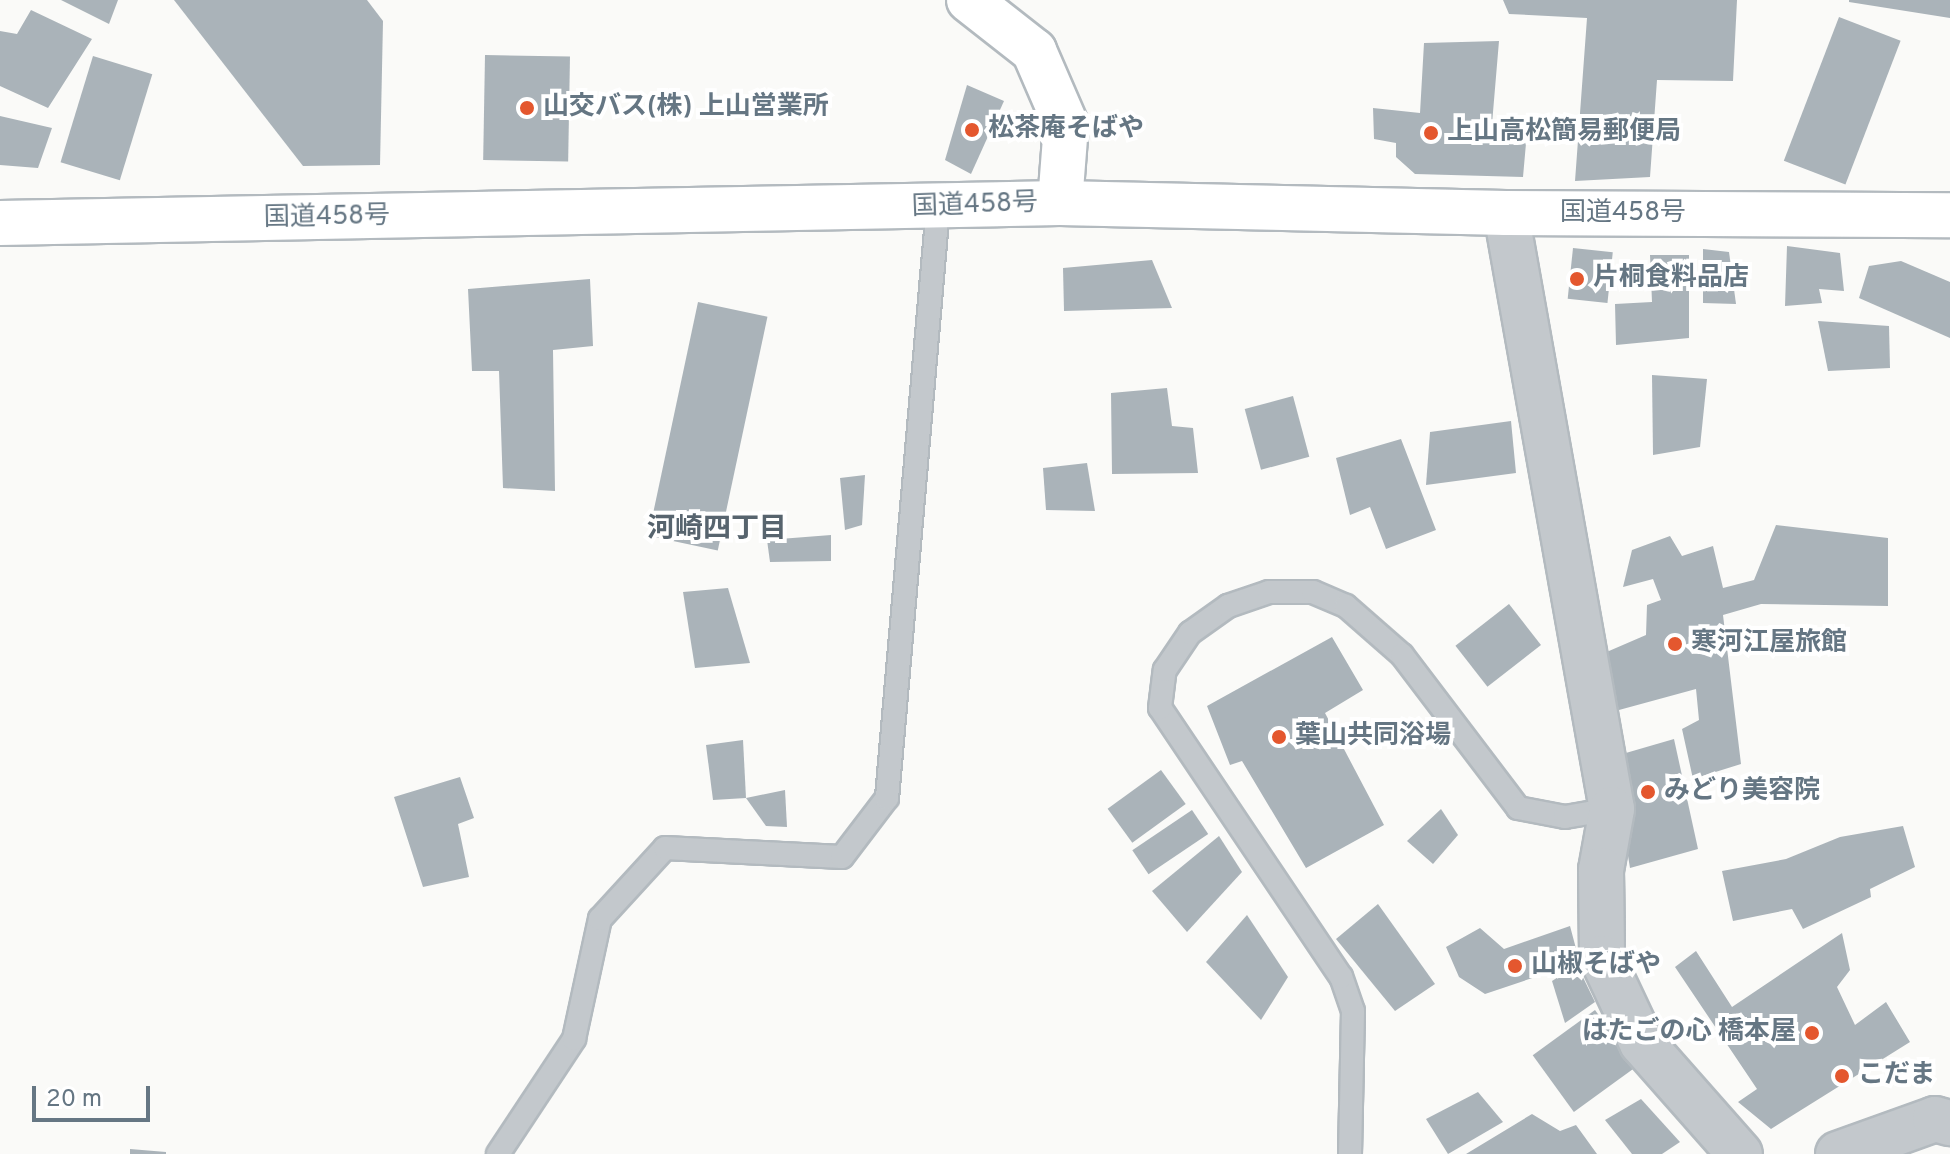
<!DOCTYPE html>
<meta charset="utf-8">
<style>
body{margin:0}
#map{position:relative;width:1950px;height:1154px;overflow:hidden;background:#fafaf8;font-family:Overpass,"Noto Sans JP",sans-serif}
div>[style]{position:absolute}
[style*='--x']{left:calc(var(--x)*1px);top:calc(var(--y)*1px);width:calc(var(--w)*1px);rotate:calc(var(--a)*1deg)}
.building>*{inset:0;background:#aab3b9;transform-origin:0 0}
.roads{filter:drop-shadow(2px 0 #b3babf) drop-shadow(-2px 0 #b3babf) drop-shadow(0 2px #b3babf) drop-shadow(0 -2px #b3babf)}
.lane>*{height:22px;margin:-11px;padding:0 11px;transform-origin:11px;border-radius:11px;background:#c3c8cc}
.street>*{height:44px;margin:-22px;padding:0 22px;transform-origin:22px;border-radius:22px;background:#c3c8cc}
.secondary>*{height:44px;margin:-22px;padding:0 22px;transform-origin:22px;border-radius:22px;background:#fff}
.highway>*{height:44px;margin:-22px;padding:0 22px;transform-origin:22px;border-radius:22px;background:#fff}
.dots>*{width:22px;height:22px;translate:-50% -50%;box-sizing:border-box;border:4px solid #fff;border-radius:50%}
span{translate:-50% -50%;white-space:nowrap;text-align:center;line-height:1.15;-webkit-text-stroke:8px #fff;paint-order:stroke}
.poi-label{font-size:26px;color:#657683;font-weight:700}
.left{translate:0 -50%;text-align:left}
.right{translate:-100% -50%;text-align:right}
.street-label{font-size:26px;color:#657683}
.neighbourhood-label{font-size:28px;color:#57646e;font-weight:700}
.scale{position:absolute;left:32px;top:1086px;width:118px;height:36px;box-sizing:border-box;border:4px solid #657683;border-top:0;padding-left:10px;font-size:24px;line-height:28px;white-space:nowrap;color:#657683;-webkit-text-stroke:6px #fff;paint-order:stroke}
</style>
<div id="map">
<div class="building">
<i style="clip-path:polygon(61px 0,118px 0,109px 24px)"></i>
<i style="clip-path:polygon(174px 0,367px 0,383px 21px,380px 165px,303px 166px)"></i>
<i style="clip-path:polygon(1503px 0,1737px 0,1733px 81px,1657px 80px,1650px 177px,1575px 181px,1587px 18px,1509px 14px)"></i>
<i style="clip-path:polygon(1849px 0,1950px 0,1950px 18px,1849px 2px)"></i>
<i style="clip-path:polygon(31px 10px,92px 39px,48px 108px,0 86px,0 31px,17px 34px)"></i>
<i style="left:1839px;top:17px;width:66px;height:154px;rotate:21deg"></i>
<i style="clip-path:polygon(1499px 41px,1492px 124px,1527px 132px,1523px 177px,1415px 174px,1396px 157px,1396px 143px,1374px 139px,1373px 108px,1420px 113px,1424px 43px)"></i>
<i style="left:485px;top:55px;width:85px;height:105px;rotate:1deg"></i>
<i style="left:93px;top:56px;width:62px;height:111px;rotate:17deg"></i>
<i style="clip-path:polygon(967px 85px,1004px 101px,971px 174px,945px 160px)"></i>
<i style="clip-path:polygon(0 116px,52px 128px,38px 168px,0 165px)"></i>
<i style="clip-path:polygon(1787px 246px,1840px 253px,1844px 291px,1819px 289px,1822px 303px,1785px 306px)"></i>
<i style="left:1573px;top:248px;width:40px;height:51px;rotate:6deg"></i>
<i style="clip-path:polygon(1703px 249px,1729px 252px,1736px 304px,1703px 303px)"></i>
<i style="clip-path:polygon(1650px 255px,1689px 255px,1689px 338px,1616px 345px,1615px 304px,1652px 302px)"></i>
<i style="clip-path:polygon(1152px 260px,1172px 308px,1064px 311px,1063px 268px)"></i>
<i style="clip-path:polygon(1901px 261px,1950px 282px,1950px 338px,1859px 298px,1869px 266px)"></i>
<i style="clip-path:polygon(590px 279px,593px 346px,553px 350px,555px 491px,503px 488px,499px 371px,472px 371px,468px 289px)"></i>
<i style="left:698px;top:302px;width:71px;height:239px;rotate:12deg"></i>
<i style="clip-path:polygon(1818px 321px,1889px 326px,1890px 368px,1828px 371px)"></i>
<i style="clip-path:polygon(1652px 375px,1707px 379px,1700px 447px,1653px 455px)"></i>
<i style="clip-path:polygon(1167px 388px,1172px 426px,1193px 428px,1198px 473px,1112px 474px,1111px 393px)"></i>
<i style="left:1293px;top:396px;width:63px;height:50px;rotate:75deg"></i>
<i style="clip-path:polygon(1511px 421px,1516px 473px,1426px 485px,1430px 432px)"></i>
<i style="clip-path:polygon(1401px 439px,1436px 530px,1386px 549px,1370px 507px,1350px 515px,1336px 458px)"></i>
<i style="clip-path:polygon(1087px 463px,1095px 511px,1046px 510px,1043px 468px)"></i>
<i style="clip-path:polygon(865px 475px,862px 525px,845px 530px,840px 478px)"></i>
<i style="clip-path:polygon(1776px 525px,1888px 538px,1888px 606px,1761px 604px,1723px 615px,1741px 764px,1693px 779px,1682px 729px,1699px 720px,1696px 689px,1608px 713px,1602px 654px,1646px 635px,1647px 605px,1661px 600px,1653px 579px,1623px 587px,1632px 550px,1670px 536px,1682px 556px,1713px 546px,1723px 588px,1754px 580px)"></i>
<i style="clip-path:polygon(831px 535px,831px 561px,770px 562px,767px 540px)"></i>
<i style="clip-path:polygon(728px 588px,750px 663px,695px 668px,683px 592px)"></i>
<i style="left:1509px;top:604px;width:52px;height:68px;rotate:52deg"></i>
<i style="clip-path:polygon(1332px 637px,1363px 690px,1325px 713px,1384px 825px,1306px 868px,1242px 761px,1230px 765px,1207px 706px)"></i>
<i style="clip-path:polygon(1674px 739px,1698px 849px,1630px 868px,1612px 757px)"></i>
<i style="clip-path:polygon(743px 740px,746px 798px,713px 800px,706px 745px)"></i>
<i style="left:1161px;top:770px;width:42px;height:66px;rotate:54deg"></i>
<i style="clip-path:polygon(460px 777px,474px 818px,458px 824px,469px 877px,423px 887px,394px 797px)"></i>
<i style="clip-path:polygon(785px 790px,787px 827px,766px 826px,746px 798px)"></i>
<i style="clip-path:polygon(1441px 809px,1458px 835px,1433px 864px,1407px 841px)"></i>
<i style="left:1192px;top:810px;width:29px;height:72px;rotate:56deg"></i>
<i style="clip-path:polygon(1903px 826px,1915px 867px,1870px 889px,1871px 897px,1803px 929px,1792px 909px,1733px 921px,1722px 871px,1786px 859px,1840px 837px)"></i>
<i style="clip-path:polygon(1219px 836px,1242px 872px,1187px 932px,1152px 891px)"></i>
<i style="clip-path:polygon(1378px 904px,1435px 984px,1395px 1011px,1336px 939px)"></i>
<i style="clip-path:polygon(1247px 915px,1288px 977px,1261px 1020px,1206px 962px)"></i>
<i style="clip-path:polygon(1570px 926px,1578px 956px,1555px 965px,1556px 970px,1485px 994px,1459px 977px,1446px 947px,1480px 928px,1504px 949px)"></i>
<i style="clip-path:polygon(1842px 933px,1850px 970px,1837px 987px,1855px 1025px,1886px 1002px,1910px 1042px,1771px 1129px,1738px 1102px,1757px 1089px,1675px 967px,1696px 951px,1732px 1007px)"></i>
<i style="clip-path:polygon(1577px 965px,1595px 1002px,1565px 1023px,1552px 981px)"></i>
<i style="left:1595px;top:1010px;width:70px;height:77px;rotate:54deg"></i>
<i style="clip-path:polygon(1478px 1092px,1503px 1122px,1448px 1154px,1426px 1119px)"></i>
<i style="clip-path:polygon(1641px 1099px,1680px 1142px,1662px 1154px,1632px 1154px,1605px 1120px)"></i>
<i style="clip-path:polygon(1532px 1114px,1560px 1131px,1576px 1125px,1597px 1154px,1466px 1154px)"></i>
<i style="clip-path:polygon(130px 1149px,166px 1152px,166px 1154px,130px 1154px)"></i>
</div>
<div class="roads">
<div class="lane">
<i style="--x:498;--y:1154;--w:138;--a:-56.5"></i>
<i style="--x:574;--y:1039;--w:123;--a:-77.8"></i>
<i style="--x:600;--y:919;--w:96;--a:-47.5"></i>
<i style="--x:665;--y:848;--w:177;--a:2.9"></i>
<i style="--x:842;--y:857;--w:74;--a:-52.7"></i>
<i style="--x:887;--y:798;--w:592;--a:-85.06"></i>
<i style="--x:1350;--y:1154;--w:143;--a:-88.8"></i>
<i style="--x:1353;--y:1011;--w:36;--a:-109"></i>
<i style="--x:1341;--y:977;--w:324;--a:-123.9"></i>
<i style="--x:1160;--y:708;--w:38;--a:-83"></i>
<i style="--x:1165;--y:670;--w:45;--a:-56"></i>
<i style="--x:1190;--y:633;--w:47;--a:-35.4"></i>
<i style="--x:1228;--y:606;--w:43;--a:-18.9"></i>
<i style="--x:1269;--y:592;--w:44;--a:0"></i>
<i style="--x:1313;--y:592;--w:36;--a:23"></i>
<i style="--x:1346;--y:606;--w:74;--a:41.2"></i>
<i style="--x:1402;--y:655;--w:192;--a:52.8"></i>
<i style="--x:1518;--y:808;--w:48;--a:10.8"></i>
<i style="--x:1565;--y:817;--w:48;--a:-9.7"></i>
</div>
<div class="street">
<i style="--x:1506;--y:213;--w:605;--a:79.92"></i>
<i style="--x:1612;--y:809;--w:62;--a:100.2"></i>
<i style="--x:1601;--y:870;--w:88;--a:89.3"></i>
<i style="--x:1602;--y:958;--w:94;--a:64.8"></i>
<i style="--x:1642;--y:1043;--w:148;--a:48.6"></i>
<i style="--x:1838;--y:1154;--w:103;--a:-19.8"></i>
<i style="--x:1935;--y:1119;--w:16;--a:15"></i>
</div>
<div class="secondary">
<i style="--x:969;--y:0;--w:83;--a:38.1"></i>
<i style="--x:1034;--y:51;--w:81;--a:66.6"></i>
<i style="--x:1066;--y:125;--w:78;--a:94.4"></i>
</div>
<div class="highway">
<i style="--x:0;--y:223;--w:1060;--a:-1.08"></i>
<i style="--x:1060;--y:203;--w:446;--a:1.3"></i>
<i style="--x:1506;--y:213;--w:444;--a:0.3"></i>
</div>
</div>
<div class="dots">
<i style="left:527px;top:108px;background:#e4572e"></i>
<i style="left:972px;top:130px;background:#e4572e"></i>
<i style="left:1431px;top:133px;background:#e4572e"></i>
<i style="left:1577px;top:279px;background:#e4572e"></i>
<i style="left:1675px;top:644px;background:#e4572e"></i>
<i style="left:1279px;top:737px;background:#e4572e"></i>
<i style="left:1648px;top:792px;background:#e4572e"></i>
<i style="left:1515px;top:966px;background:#e4572e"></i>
<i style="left:1812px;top:1033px;background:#e4572e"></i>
<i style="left:1842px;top:1076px;background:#e4572e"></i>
</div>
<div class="poi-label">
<span class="left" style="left:543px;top:108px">山交バス(株) 上山営業所</span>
<span class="left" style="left:988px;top:130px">松茶庵そばや</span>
<span class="left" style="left:1447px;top:133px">上山高松簡易郵便局</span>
<span class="left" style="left:1593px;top:279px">片桐食料品店</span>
<span class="left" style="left:1691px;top:644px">寒河江屋旅館</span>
<span class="left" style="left:1295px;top:737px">葉山共同浴場</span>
<span class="left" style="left:1664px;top:792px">みどり美容院</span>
<span class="left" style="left:1531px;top:966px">山椒そばや</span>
<span class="right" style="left:1796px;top:1033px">はたごの心 橋本屋</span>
<span class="left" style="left:1858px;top:1076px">こだま</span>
</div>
<div class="street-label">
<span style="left:975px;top:206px;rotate:-2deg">国道458号</span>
<span style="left:1623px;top:214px">国道458号</span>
<span style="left:327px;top:218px;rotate:-1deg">国道458号</span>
</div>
<div class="neighbourhood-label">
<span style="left:717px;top:530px">河崎四丁目</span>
</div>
<div class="scale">20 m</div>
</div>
